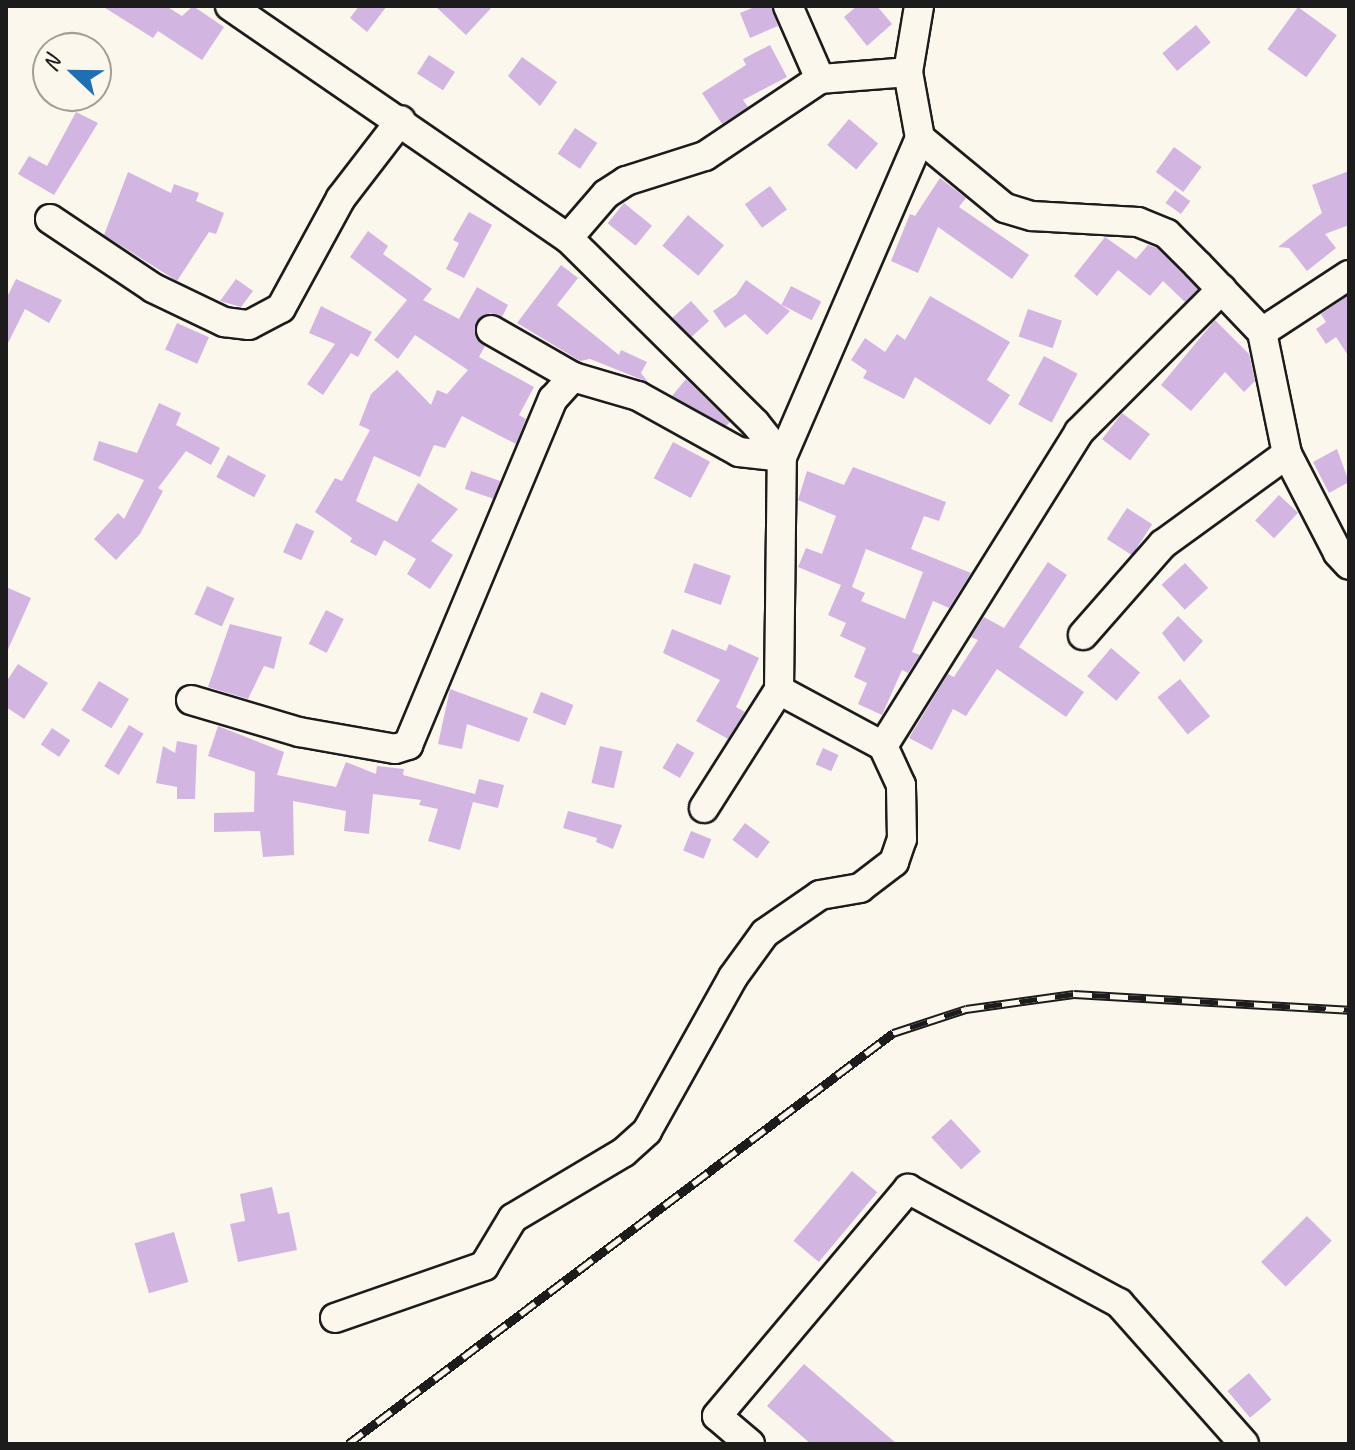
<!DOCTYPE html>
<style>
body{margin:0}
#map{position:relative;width:1355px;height:1450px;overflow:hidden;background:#fbf7ec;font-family:Caveat,sans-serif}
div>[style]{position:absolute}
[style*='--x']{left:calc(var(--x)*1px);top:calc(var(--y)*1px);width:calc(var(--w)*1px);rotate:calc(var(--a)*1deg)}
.building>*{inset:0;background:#d3b5e2;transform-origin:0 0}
.roads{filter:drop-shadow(2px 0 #1c1c1c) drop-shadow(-2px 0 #1c1c1c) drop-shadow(0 2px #1c1c1c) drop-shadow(0 -2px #1c1c1c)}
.minor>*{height:28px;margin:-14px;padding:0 14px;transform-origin:14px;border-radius:14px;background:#fbf7ec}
.rail>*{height:9px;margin-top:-4.5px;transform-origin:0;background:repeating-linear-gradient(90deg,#fbf7ec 0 18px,#1c1c1c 0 36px);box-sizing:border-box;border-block:2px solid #1c1c1c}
span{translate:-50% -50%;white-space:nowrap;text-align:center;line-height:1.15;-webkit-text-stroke:8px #fbf7ec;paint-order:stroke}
.frame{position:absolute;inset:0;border:8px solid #1c1c1c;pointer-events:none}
.north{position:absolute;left:32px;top:32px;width:80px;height:80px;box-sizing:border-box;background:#fbf7ec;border:2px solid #a29f99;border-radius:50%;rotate:292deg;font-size:22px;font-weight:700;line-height:32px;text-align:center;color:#1c1c1c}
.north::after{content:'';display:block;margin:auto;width:28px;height:36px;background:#1f6fb2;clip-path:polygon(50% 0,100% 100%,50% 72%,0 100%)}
</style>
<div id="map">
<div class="building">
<i style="clip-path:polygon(102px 6px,166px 6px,182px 16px,193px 6px,224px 27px,202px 60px,158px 31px,153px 38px)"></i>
<i style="clip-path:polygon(359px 6px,387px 6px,367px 32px,350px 18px)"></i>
<i style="clip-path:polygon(435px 6px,493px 6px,466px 35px)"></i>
<i style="clip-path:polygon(757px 6px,771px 6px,778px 26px,750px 38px,740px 13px)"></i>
<i style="clip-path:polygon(857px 6px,877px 6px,892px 24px,867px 46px,844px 17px)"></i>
<i style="left:1298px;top:7px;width:48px;height:52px;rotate:36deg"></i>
<i style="left:1196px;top:25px;width:23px;height:44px;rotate:50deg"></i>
<i style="clip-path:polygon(770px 45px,787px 77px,743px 100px,748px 107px,722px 124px,702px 93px,746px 65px,743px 59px)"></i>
<i style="left:429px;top:55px;width:31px;height:22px;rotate:33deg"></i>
<i style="clip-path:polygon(522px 57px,557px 82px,540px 106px,508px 76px)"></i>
<i style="clip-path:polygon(76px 112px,98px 123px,54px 195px,18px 174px,29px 156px,47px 166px)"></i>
<i style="left:849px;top:119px;width:38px;height:34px;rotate:40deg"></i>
<i style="left:575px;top:128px;width:27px;height:31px;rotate:34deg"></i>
<i style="left:1174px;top:147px;width:34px;height:31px;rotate:36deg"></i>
<i style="clip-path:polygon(1349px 171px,1349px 225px,1325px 234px,1336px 248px,1307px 271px,1289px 248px,1278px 247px,1322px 213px,1312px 185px)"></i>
<i style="clip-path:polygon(128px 172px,171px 193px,174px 184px,199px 193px,196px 201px,224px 213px,216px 234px,209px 232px,177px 281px,104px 235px)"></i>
<i style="clip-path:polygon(940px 178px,966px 198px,959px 207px,1029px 255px,1012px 279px,938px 227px,918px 273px,891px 261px,910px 214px,915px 216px)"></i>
<i style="left:770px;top:186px;width:29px;height:31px;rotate:54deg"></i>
<i style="left:1175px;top:190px;width:19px;height:16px;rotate:36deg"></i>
<i style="left:624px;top:203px;width:36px;height:26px;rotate:39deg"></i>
<i style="clip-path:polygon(469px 212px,492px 225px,464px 278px,446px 269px,459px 243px,453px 240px)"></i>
<i style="left:688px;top:215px;width:47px;height:40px;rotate:40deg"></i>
<i style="clip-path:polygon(368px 231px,388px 246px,383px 254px,432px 289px,423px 300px,459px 319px,477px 287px,508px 305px,502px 317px,490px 313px,476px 322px,476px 338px,485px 346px,479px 357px,534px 387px,519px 415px,526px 419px,516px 444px,462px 416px,445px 448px,434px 445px,420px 477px,374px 456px,356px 501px,397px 522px,418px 483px,458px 509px,431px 541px,453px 555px,430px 589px,407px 574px,416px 559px,384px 540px,376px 556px,350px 542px,352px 538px,315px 512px,335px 478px,342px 481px,370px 430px,359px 425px,371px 394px,397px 370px,431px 405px,437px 390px,447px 394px,468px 370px,415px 335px,398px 359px,374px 340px,407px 300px,350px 257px)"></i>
<i style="clip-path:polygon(1105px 237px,1136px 259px,1148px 245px,1157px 248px,1198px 289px,1185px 302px,1163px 281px,1150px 296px,1118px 270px,1097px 296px,1074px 276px)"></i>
<i style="clip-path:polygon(561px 265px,578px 278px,557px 305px,619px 355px,621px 350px,647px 362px,641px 373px,648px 382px,590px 359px,580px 361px,517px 323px)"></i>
<i style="clip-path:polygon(16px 279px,62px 300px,49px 323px,25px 309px,6px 347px,6px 299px)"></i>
<i style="clip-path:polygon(236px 279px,253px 291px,241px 307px,220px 301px)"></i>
<i style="clip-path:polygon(746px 280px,790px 311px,767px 335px,745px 314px,725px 328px,713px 311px,736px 295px)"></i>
<i style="left:791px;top:286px;width:34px;height:21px;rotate:27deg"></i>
<i style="clip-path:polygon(1349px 295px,1349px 357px,1336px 337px,1326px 344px,1316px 329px,1326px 322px,1321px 314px)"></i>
<i style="clip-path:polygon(930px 296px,1010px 342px,987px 380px,1010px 395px,990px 425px,915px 377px,904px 399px,863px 378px,867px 371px,851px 360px,865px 338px,885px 352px,897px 334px,905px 340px)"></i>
<i style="left:691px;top:301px;width:27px;height:25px;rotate:48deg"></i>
<i style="clip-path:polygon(321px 306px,372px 332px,358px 357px,351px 353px,323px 395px,307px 384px,335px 344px,309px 333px)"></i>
<i style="left:1028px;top:309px;width:36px;height:29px;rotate:19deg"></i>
<i style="clip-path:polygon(1215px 320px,1249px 354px,1255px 381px,1244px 392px,1225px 372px,1191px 411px,1161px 385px)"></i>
<i style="left:177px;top:323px;width:35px;height:29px;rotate:24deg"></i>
<i style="left:1044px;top:356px;width:38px;height:55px;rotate:28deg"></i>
<i style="clip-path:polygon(686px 379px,730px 422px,726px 426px,672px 396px)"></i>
<i style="clip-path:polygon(159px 403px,181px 413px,176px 425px,220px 448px,211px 465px,186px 451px,158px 488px,163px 491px,140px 534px,116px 560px,94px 539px,118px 513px,124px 519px,144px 480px,93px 460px,99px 441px,137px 453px)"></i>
<i style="left:1122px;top:413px;width:35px;height:33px;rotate:37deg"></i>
<i style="left:673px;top:442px;width:42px;height:41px;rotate:28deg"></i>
<i style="clip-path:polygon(1337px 449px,1349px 482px,1329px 493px,1313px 462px)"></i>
<i style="left:228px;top:455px;width:43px;height:25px;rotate:28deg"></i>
<i style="clip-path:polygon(evenodd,853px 467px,946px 502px,939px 521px,924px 516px,911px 549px,971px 573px,949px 608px,933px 601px,912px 652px,920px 655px,908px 673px,902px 670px,882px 715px,858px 704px,867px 683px,854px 677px,866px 648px,840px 636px,846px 623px,828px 615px,841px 585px,798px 567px,806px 548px,822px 554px,836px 516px,798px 500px,807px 471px,844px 485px,853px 467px,866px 549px,923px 572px,905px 619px,861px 601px,865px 593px,852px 587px,866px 549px)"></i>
<i style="left:471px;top:471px;width:31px;height:19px;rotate:19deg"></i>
<i style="left:1279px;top:495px;width:26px;height:35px;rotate:43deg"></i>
<i style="left:1127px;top:508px;width:30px;height:37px;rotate:33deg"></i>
<i style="left:296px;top:523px;width:20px;height:32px;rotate:24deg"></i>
<i style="clip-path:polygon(1048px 562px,1067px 575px,1019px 647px,1084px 692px,1066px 717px,997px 669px,966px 716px,953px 709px,932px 750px,909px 738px,948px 674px,954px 677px,978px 640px,971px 637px,984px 617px,1004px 628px)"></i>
<i style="left:694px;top:563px;width:39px;height:31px;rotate:19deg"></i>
<i style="left:1185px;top:563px;width:34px;height:32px;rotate:47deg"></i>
<i style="left:207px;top:586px;width:30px;height:31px;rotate:24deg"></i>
<i style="clip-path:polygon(6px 587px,31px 598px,6px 654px)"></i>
<i style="left:326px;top:610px;width:20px;height:38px;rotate:27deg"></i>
<i style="clip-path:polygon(1178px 616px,1203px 641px,1184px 662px,1162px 633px)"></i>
<i style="clip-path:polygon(230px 624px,282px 637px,274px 669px,264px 666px,248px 699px,208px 687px)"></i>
<i style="clip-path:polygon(672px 629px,726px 651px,729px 644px,759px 658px,736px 707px,745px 712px,728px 739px,696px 721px,720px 680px,663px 653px)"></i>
<i style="left:1111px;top:648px;width:38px;height:37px;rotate:40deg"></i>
<i style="clip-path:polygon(18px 664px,48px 683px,24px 719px,6px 707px,6px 682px)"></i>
<i style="left:1180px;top:679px;width:48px;height:29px;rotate:51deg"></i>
<i style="left:99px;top:681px;width:35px;height:34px;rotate:31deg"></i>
<i style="clip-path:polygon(450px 689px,528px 718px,519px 742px,467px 724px,462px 749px,438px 744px)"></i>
<i style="left:541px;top:692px;width:35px;height:22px;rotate:22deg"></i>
<i style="left:129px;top:725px;width:17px;height:48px;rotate:31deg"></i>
<i style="clip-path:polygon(218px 726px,284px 752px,277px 775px,336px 787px,346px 762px,376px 774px,377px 766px,404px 769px,403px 775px,475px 794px,479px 779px,504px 785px,498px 808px,473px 802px,460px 850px,428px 841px,438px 809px,419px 805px,421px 800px,373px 794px,369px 834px,344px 831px,346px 811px,293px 801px,294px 855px,263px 857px,260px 831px,214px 832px,214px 813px,254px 812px,255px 772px,208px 756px)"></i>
<i style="left:52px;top:728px;width:22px;height:20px;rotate:34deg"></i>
<i style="clip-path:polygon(177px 741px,197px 745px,195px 799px,177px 799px,177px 787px,156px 783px,163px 746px,175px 753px)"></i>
<i style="left:677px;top:743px;width:20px;height:29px;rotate:30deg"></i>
<i style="left:600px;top:746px;width:23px;height:38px;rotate:13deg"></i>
<i style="left:823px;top:748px;width:17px;height:18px;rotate:24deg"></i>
<i style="clip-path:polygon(568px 811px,622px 825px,613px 849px,596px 842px,597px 838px,563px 828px)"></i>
<i style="left:745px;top:823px;width:31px;height:21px;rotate:37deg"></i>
<i style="left:691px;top:831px;width:22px;height:21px;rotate:22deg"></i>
<i style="left:951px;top:1119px;width:44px;height:27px;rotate:47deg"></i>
<i style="left:852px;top:1171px;width:33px;height:91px;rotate:40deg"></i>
<i style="clip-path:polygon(272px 1187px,278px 1214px,289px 1212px,297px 1250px,238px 1262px,230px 1224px,245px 1221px,240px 1194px)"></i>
<i style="left:1307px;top:1216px;width:35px;height:65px;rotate:45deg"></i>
<i style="left:174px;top:1232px;width:52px;height:41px;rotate:74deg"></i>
<i style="clip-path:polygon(804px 1364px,897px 1444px,811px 1444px,767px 1406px)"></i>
<i style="left:1249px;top:1373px;width:35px;height:28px;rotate:50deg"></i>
</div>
<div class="roads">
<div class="minor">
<i style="--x:230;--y:6;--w:410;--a:34.5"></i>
<i style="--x:568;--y:238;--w:263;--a:44.7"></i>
<i style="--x:755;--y:423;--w:43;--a:51.5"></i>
<i style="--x:788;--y:6;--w:80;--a:66.3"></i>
<i style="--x:920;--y:138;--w:110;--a:39.5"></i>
<i style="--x:1005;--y:208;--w:28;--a:17"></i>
<i style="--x:1032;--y:216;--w:106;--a:3.2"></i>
<i style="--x:1138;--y:222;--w:31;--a:22"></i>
<i style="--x:1167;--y:234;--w:44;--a:45"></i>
<i style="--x:1198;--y:265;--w:93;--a:46.3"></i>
<i style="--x:1262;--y:332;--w:125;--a:78.4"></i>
<i style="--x:1287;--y:454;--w:111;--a:62.7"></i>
<i style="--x:1338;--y:553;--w:16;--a:47"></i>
<i style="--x:50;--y:219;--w:124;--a:33.8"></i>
<i style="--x:153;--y:288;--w:79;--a:25.6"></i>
<i style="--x:224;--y:322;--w:25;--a:7"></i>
<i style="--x:249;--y:325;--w:36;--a:-28"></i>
<i style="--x:281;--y:308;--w:125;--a:-61.4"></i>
<i style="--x:341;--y:198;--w:98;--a:-52.4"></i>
<i style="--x:568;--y:238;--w:58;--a:-49.2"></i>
<i style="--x:606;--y:194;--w:24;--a:-33"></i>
<i style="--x:626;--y:181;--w:83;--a:-17.6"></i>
<i style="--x:705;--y:156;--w:138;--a:-33.8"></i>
<i style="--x:820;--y:79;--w:88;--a:-4.5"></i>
<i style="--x:491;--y:330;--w:95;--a:29.8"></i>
<i style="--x:573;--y:377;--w:68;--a:16.3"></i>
<i style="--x:638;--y:396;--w:115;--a:29"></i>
<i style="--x:739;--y:452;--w:43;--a:6.6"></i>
<i style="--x:1262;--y:332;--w:104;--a:-33.2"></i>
<i style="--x:1083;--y:635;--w:121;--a:-48.7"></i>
<i style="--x:1163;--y:544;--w:153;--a:-36"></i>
<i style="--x:191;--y:700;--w:113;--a:16.5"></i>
<i style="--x:299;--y:732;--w:97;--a:10"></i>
<i style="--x:395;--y:749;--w:14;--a:-17"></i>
<i style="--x:408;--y:745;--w:375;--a:-67.3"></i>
<i style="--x:553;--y:399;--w:30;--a:-48"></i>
<i style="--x:883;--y:746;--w:370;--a:-58"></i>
<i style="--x:1079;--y:432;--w:202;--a:-45"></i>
<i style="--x:704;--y:808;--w:140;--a:-57.6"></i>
<i style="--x:779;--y:690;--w:233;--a:-89.3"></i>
<i style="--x:782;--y:457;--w:348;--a:-66.6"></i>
<i style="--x:920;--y:138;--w:67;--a:-100.3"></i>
<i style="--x:908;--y:72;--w:67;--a:-80.5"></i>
<i style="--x:335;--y:1318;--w:158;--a:-19.2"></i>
<i style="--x:484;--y:1266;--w:56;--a:-58.9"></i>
<i style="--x:513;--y:1218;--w:129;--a:-30.7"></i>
<i style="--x:624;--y:1152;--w:31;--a:-42"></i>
<i style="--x:647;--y:1131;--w:176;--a:-60.8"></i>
<i style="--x:733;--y:977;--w:54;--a:-54"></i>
<i style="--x:765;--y:933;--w:67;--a:-34.6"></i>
<i style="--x:820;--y:895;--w:41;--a:-9.9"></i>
<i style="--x:860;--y:888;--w:43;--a:-37.4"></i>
<i style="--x:894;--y:862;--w:24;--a:-71"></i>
<i style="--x:902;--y:839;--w:54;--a:-91.1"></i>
<i style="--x:901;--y:785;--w:43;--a:-114.8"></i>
<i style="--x:883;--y:746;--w:118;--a:-151.7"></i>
<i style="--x:750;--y:1444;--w:43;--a:-139.7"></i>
<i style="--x:717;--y:1416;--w:297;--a:-49.9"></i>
<i style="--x:908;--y:1189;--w:240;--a:28.4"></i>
<i style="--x:1119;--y:1303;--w:188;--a:48.4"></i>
</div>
</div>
<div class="rail">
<i style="--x:348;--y:1444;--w:683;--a:-37.02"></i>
<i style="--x:893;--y:1033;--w:77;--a:-18.2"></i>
<i style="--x:966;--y:1009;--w:109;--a:-7.9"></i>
<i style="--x:1074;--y:994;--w:275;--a:3.3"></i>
</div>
<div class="frame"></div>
<div class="north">N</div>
</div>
